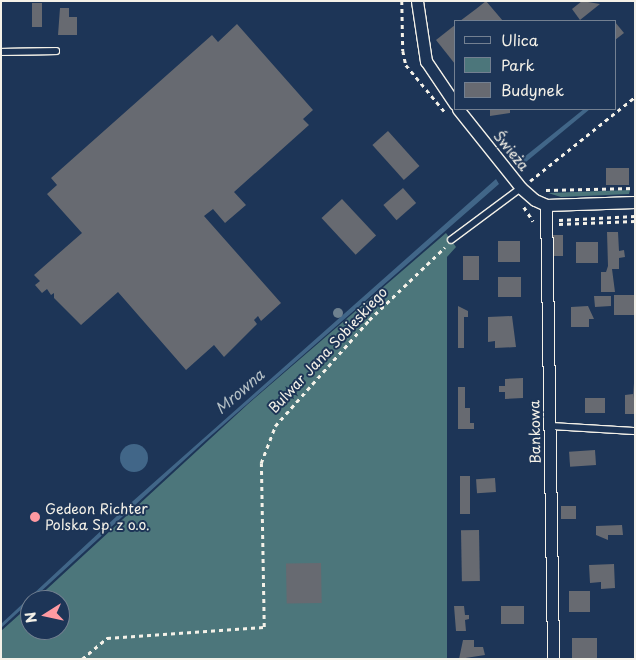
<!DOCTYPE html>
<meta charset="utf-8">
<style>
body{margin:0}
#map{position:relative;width:636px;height:660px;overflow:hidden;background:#1d3557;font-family:"Playpen Sans",sans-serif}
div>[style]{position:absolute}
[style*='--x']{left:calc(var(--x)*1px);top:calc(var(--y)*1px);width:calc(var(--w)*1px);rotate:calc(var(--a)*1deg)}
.green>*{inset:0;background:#4c767b}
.water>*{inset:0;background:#416688}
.round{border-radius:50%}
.building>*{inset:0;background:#676a71;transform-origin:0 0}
.path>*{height:2.5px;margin-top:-1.25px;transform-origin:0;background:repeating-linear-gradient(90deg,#f4f1e8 0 4px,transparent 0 8px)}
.roads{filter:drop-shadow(1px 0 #f4f1e8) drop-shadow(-1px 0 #f4f1e8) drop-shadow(0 1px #f4f1e8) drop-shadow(0 -1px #f4f1e8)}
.service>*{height:5.5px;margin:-2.75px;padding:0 2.75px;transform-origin:2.75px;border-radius:2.75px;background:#1d3557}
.minor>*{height:11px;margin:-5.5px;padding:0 5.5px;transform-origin:5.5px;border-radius:5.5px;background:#1d3557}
.trees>*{width:10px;height:10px;margin:-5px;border-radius:50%;background:#6e818f}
.dots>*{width:14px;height:14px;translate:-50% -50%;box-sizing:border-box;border:2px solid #1d3557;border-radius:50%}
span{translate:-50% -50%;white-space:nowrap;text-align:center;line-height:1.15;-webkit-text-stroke:4px #1d3557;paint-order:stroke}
.street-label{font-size:14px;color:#f4f1e8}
.poi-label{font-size:14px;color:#f4f1e8}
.left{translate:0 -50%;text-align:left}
.water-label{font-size:15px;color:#b5c0c6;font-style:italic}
.frame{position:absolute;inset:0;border:2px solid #f4f1e8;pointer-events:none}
.legend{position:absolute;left:454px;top:20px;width:162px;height:90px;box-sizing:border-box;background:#1d3557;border:1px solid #738091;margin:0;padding:6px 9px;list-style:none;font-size:15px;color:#f4f1e8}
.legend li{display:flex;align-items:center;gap:10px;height:25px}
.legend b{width:25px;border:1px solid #738091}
.north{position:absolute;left:20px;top:590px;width:50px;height:50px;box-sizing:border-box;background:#1d3557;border:1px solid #738091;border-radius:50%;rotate:260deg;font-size:14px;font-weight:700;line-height:20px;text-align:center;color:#f4f1e8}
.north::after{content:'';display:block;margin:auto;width:18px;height:22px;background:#ff9aa2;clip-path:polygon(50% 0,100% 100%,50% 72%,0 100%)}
</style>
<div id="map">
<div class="green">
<i style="clip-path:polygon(630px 190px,629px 194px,561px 197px,548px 193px)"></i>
<i style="clip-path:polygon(446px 233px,456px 247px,447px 257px,447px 659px,1px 659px,1px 631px,30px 605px,30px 630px,60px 630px,60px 600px,35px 600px,248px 404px)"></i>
</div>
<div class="water">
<i style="clip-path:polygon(584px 109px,590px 109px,521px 166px,518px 162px)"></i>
<i style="clip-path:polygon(496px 179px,499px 184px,206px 440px,1px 628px,1px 624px,133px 501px)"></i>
<i class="round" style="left:120px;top:444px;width:28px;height:28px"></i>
</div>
<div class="building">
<i style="clip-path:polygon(486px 1px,503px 21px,460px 21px,476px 9px)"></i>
<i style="clip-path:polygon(582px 1px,600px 4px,580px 20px,572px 9px)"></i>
<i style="left:32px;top:3px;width:10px;height:24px"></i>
<i style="clip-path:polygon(60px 8px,69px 8px,69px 17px,77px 17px,77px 35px,58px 35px)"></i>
<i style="clip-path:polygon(615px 22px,624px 33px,615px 40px)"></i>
<i style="clip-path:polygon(237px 24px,313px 110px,303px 119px,309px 125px,234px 192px,246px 205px,225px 223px,213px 209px,204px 216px,281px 303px,261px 321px,258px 316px,254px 320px,257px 324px,224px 357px,214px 345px,186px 370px,118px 292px,81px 325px,54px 298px,54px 293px,51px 295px,47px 289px,42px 293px,35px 285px,40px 281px,34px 275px,82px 233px,47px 194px,57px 185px,51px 178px,212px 35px,218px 42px)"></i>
<i style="clip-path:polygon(455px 25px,455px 64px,436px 40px)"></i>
<i style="clip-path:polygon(490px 109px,510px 109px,510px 113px,490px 116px)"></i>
<i style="left:388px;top:131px;width:47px;height:21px;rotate:48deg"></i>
<i style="left:629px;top:168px;width:17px;height:23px;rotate:90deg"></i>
<i style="left:403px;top:188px;width:20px;height:26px;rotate:49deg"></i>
<i style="left:342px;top:199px;width:50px;height:28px;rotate:47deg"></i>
<i style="clip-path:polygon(607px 232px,618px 232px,619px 251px,624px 250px,625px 257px,619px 258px,619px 269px,612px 269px,615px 292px,601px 292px,601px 272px,606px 272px,608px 266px)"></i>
<i style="left:553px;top:235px;width:10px;height:21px"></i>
<i style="left:520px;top:241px;width:21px;height:22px;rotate:90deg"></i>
<i style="left:598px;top:242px;width:21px;height:22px;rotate:90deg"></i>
<i style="left:479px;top:256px;width:24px;height:16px;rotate:90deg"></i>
<i style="left:498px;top:277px;width:23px;height:20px"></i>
<i style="left:614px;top:295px;width:21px;height:20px"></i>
<i style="clip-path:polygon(594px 296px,611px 296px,611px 306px,595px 307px)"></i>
<i style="clip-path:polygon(458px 306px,468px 311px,468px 317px,464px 317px,464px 348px,458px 348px)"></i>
<i style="clip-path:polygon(588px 306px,594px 319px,589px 319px,589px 327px,571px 327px,571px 307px)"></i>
<i style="clip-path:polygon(512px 316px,516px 347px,495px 348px,495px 341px,488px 342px,488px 317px)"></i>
<i style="clip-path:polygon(523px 378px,523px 398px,505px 399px,505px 392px,499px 392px,499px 386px,505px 386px,505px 379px)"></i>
<i style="clip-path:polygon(633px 383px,635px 414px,625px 414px,625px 395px,633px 394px)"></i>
<i style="clip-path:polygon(458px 387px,465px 387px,465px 408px,470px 408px,470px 423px,474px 423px,474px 429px,458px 429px)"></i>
<i style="left:585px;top:398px;width:20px;height:15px"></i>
<i style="left:595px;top:450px;width:15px;height:26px;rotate:86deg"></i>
<i style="left:460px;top:476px;width:10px;height:38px"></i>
<i style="left:495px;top:478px;width:14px;height:19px;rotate:86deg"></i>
<i style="left:561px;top:506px;width:15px;height:13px"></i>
<i style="clip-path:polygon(622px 525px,623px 535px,608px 535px,608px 540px,596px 535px,596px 526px)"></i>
<i style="left:479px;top:530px;width:51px;height:18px;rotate:89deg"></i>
<i style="left:321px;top:563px;width:40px;height:35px;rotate:89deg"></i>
<i style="clip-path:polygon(614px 564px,615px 588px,601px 589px,601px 582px,590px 583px,589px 565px)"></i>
<i style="left:569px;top:591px;width:21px;height:21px"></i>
<i style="clip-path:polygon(454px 606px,464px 606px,465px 615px,469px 615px,469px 619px,465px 620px,466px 631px,456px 631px)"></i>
<i style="left:524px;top:606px;width:18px;height:23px;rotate:90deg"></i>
<i style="left:597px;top:638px;width:21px;height:25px;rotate:90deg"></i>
<i style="clip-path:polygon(463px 640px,474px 640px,474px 647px,483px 647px,485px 655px,459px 659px)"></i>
</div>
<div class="path">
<i style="--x:402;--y:1;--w:50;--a:88.9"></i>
<i style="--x:403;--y:51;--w:14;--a:78"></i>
<i style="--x:406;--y:65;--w:60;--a:50.4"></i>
<i style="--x:530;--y:181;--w:134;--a:-38.7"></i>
<i style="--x:546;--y:190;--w:89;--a:-1.3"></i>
<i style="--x:524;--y:207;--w:17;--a:57"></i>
<i style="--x:559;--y:220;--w:76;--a:-3"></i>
<i style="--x:559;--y:224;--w:76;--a:-2.3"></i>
<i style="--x:82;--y:659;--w:33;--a:-40"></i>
<i style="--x:107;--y:638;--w:157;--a:-4"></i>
<i style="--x:264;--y:627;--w:164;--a:-91"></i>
<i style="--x:261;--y:463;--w:40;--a:-69"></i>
<i style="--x:275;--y:426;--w:142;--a:-48.4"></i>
<i style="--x:369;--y:320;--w:105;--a:-43.8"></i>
</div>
<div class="roads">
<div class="service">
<i style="--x:1;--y:52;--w:55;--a:-1"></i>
<i style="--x:451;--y:240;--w:87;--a:-36.6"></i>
<i style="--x:550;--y:426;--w:85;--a:3.4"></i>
</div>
<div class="minor">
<i style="--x:417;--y:1;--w:61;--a:81.5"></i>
<i style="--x:426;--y:61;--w:52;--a:56"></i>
<i style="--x:458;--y:109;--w:101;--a:51.4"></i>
<i style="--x:521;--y:188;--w:18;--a:41"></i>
<i style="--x:535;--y:200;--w:12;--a:24"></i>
<i style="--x:546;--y:205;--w:89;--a:-1.9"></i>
<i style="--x:546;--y:205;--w:454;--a:89.1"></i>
</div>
</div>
<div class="trees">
<i style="left:338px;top:313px"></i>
</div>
<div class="dots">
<i style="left:35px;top:517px;background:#ff9aa2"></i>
</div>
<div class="street-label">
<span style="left:511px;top:151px;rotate:51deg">Świeża</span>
<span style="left:328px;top:350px;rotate:-47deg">Bulwar Jana Sobieskiego</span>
<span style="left:535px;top:432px;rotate:-91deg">Bankowa</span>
</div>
<div class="poi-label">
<span class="left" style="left:45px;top:517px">Gedeon Richter<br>Polska Sp. z o.o.</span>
</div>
<div class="water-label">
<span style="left:239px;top:391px;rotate:-41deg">Mrowna</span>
</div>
<div class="frame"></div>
<ul class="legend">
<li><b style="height:6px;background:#1d3557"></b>Ulica</li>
<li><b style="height:14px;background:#4c767b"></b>Park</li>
<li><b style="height:14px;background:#676a71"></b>Budynek</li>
</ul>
<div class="north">N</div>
</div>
